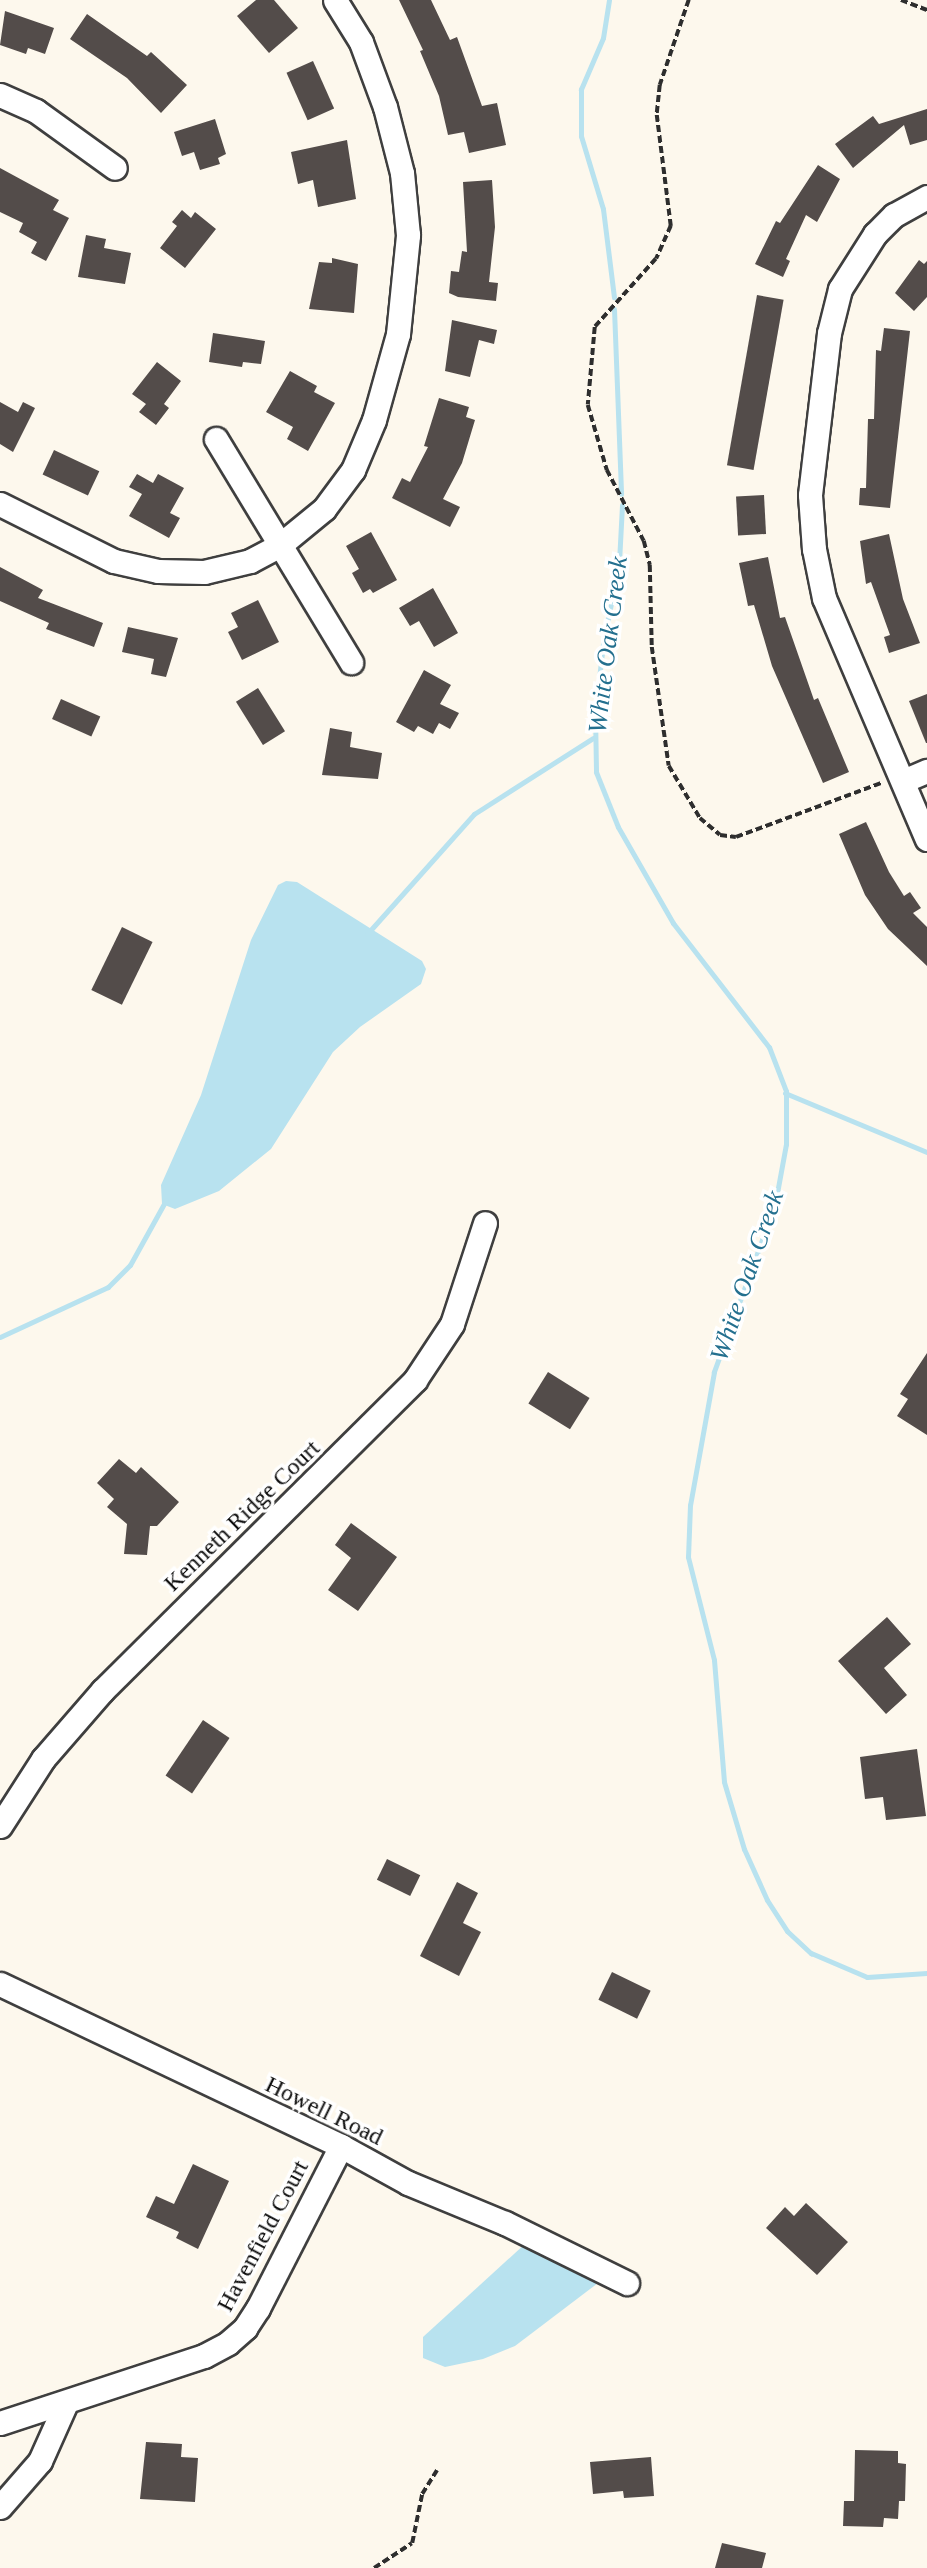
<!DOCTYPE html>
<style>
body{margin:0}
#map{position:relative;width:927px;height:2568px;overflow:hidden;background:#fdf8ed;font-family:Georgia,serif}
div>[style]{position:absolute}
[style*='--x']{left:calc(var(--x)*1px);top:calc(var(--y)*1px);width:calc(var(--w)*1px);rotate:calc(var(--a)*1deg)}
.water>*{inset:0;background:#b8e2ef}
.stream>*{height:5px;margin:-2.5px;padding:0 2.5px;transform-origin:2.5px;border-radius:2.5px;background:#b8e2ef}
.building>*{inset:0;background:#534c4a;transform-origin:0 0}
.path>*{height:3.5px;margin-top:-1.75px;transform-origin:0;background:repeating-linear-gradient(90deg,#2e2e2e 0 7px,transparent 0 10.5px)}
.roads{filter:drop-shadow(2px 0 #3f3f3f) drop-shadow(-2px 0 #3f3f3f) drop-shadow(0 2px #3f3f3f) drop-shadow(0 -2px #3f3f3f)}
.minor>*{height:23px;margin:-11.5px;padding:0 11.5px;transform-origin:11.5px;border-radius:11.5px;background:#fff}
span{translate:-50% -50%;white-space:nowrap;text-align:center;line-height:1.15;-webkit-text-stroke:7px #fff;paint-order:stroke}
.street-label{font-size:24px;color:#0c0c0c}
.water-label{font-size:26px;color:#24708f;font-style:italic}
</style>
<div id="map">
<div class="water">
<i style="clip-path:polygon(286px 881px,297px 882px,422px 961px,426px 969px,421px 984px,360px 1027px,333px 1052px,271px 1149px,219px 1191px,175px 1209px,162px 1204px,161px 1185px,201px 1095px,251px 940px,278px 885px)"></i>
<i style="clip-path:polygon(526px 2243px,598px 2283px,515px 2346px,483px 2359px,445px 2367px,423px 2358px,423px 2337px)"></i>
</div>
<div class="stream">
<i style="--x:609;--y:0;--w:38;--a:99"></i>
<i style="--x:603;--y:38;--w:56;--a:113.3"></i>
<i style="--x:581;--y:89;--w:47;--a:90"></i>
<i style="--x:581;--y:136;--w:76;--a:73.2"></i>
<i style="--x:603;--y:209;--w:89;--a:82.9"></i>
<i style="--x:614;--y:309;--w:185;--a:87.8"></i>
<i style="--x:622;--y:505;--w:58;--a:93"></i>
<i style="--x:619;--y:563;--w:83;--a:101.2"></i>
<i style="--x:603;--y:644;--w:69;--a:96.6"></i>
<i style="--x:595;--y:713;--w:59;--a:89"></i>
<i style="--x:596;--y:772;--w:59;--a:68.2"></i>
<i style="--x:618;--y:827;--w:111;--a:60.2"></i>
<i style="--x:673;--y:923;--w:157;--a:52.3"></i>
<i style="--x:769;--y:1047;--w:47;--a:68.9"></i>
<i style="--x:786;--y:1091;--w:53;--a:90"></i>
<i style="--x:786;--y:1144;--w:61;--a:100.4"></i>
<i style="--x:775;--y:1204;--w:179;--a:110"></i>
<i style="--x:714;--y:1372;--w:135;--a:100.2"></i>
<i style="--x:690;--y:1505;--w:52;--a:92.2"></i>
<i style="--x:688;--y:1557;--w:106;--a:75.8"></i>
<i style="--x:714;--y:1660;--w:122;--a:85.3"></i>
<i style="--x:724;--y:1782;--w:70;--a:73.4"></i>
<i style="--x:744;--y:1849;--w:56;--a:65.7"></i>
<i style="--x:767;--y:1900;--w:37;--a:57"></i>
<i style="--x:787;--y:1931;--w:33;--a:43"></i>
<i style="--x:811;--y:1953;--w:61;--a:23.2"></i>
<i style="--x:867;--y:1977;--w:60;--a:-3.8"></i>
<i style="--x:367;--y:934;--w:161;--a:-48.3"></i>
<i style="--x:474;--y:814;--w:141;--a:-32.6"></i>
<i style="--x:785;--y:1093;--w:154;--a:22.6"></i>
<i style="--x:0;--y:1337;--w:119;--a:-24.8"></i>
<i style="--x:108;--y:1287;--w:31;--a:-45"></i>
<i style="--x:130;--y:1265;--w:74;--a:-61"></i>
</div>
<div class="building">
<i style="clip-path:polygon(256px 0,274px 0,298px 28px,269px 53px,237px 16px)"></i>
<i style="clip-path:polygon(399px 0,431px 0,450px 40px,457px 37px,482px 106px,497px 103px,506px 145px,469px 153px,464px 132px,448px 135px,439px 96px,420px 51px,423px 50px)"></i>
<i style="clip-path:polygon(5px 11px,54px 28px,45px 54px,28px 48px,26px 54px,0 45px)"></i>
<i style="clip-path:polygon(87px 14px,147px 56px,151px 52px,187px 85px,161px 113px,127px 78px,70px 39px)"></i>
<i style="left:313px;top:61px;width:52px;height:29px;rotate:66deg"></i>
<i style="clip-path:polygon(927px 109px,927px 140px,910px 145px,904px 125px,853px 168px,835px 144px,873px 116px,879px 124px)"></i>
<i style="clip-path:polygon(215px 119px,226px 154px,218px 158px,220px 164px,200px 170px,194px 152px,182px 156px,174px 132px)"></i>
<i style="clip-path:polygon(347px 140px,356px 199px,318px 207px,313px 180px,298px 184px,291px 152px)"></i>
<i style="clip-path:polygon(818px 165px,840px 179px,817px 222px,806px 215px,786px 259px,790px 261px,783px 277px,755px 264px,776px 221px,780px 223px)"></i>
<i style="clip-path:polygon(0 168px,59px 200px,53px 210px,69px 218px,46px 261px,31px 253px,37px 242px,19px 232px,23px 223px,0 212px)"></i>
<i style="clip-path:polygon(492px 180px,495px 227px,489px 282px,498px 283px,496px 301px,458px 297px,449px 293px,451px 271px,459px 272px,462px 251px,467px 252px,463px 182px)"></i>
<i style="clip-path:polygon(182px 210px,191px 218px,195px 212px,216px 229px,185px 268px,160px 248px,177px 226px,172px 222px)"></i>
<i style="clip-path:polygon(86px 235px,106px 239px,104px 248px,131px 253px,125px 284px,78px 277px)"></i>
<i style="clip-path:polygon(332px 258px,358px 264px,354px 313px,309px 309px,319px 262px,332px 263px)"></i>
<i style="clip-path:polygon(919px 260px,924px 264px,927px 261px,927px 297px,914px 311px,895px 293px)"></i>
<i style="left:757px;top:295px;width:27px;height:173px;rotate:10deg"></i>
<i style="clip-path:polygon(452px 320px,497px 330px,494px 344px,479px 340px,470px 377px,445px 371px)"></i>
<i style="clip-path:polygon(884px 328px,910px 331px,890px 508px,859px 505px,860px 488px,866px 488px,868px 419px,874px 419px,876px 350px,881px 351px)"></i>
<i style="clip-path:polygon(213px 333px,265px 341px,261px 364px,243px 362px,242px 367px,209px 362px)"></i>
<i style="clip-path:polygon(157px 362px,181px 381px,164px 404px,169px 408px,156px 425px,139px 412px,146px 404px,132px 394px)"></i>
<i style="clip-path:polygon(290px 371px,317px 386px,314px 392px,335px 403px,308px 451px,287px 439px,293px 427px,266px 412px)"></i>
<i style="clip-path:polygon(439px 398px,469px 407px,466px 417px,475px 420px,462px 463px,443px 499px,460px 507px,450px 527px,392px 498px,402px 478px,410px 482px,428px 447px,424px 446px)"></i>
<i style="clip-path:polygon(0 402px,18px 412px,23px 402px,35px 408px,13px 452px,0 444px)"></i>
<i style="left:54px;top:450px;width:50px;height:27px;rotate:25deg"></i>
<i style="clip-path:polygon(137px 474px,153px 483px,158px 474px,184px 488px,170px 513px,180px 518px,169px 538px,129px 516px,142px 494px,129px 487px)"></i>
<i style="left:764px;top:495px;width:39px;height:28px;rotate:87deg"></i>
<i style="clip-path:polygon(371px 532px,397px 580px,373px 593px,370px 589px,363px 593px,352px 573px,359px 569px,346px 546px)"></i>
<i style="clip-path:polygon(889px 534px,903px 599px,920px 643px,889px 653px,884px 637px,890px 635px,871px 582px,866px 584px,860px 541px)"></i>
<i style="clip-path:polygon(768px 557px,780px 618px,785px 617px,814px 700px,818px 698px,849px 772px,823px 783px,772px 666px,754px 605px,748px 606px,739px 563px)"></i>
<i style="clip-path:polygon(0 567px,43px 590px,38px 598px,103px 623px,94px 647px,46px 629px,49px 623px,0 601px)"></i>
<i style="clip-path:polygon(433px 588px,458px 633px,434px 647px,419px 621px,410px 626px,399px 608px)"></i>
<i style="clip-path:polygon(258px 600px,279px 642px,242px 660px,228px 632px,238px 627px,231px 613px)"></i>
<i style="clip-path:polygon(128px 627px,178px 638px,166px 677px,151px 674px,154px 659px,122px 652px)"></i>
<i style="clip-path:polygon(424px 670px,451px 685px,440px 704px,459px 713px,450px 729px,439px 723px,433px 734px,418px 726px,414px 732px,396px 722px)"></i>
<i style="left:258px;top:688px;width:51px;height:26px;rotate:58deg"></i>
<i style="clip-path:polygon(927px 694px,927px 743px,926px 743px,909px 701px)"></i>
<i style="left:61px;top:699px;width:43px;height:22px;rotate:24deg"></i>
<i style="clip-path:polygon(330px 728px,352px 732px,350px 747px,382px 753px,378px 779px,322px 775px)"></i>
<i style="clip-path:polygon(866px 822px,889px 872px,904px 896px,910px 892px,921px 908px,913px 913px,927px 927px,927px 966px,888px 929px,865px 895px,839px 834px)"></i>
<i style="left:122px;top:927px;width:34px;height:70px;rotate:26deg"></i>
<i style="clip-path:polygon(927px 1353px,927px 1435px,897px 1416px,908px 1399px,900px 1394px)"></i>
<i style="left:548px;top:1372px;width:49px;height:37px;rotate:32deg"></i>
<i style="clip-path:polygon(119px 1459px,136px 1473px,141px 1467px,179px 1502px,157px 1526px,150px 1526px,147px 1555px,124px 1554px,127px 1524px,107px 1507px,114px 1499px,97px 1483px)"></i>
<i style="clip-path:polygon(351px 1523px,397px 1557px,358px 1611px,328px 1590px,351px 1558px,335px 1545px)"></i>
<i style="clip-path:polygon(887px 1617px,911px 1644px,884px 1668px,907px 1695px,886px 1714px,838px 1661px)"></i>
<i style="left:203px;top:1720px;width:32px;height:67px;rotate:34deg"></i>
<i style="clip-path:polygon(917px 1749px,926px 1816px,886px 1820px,883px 1797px,865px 1799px,860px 1757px)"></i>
<i style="left:387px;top:1859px;width:37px;height:23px;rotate:26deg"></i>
<i style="clip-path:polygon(457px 1882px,478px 1893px,463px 1923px,481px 1932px,459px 1976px,420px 1956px)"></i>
<i style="left:612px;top:1972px;width:43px;height:31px;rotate:26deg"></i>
<i style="clip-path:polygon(193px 2164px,229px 2181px,198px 2249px,176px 2238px,179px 2232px,146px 2217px,156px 2196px,174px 2204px)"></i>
<i style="clip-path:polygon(806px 2203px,848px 2242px,817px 2275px,766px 2228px,785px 2207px,794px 2216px)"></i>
<i style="clip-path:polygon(146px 2442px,182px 2444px,181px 2457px,198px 2458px,195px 2502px,140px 2499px)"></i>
<i style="clip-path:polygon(855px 2450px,898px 2451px,898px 2463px,906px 2464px,905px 2501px,899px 2501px,898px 2519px,884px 2518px,883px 2527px,843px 2526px,844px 2501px,854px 2501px)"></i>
<i style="clip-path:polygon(651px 2457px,654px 2496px,624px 2498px,623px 2491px,593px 2494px,590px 2462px)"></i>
<i style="clip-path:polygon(722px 2543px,766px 2553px,762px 2568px,715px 2568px)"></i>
</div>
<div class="path">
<i style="--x:689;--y:0;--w:90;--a:108.8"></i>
<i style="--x:660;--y:85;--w:30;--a:96"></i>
<i style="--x:657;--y:115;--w:112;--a:82.8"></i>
<i style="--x:671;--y:226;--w:36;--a:114"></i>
<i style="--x:656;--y:259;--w:91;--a:131.9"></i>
<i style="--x:595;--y:327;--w:78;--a:95.1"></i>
<i style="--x:588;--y:405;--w:68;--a:73.7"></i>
<i style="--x:607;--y:470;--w:80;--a:62.5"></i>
<i style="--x:644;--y:541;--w:25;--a:76"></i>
<i style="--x:650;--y:565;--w:82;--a:88.6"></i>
<i style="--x:652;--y:647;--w:120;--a:81.9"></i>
<i style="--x:669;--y:766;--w:61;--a:59.2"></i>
<i style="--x:700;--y:818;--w:26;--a:40"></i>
<i style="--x:720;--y:835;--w:16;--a:7"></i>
<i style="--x:736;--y:837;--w:155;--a:-20.4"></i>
<i style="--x:901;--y:0;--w:28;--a:21"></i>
<i style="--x:374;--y:2568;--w:45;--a:-33.3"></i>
<i style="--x:412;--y:2543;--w:50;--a:-78.5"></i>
<i style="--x:422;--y:2494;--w:28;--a:-58"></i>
</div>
<div class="roads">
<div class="minor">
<i style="--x:0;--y:95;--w:39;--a:24"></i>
<i style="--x:36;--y:111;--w:97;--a:35.8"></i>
<i style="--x:927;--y:197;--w:38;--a:151"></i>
<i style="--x:894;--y:215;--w:27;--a:135"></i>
<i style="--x:875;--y:234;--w:65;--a:122.5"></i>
<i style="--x:840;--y:289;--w:45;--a:104"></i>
<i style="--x:829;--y:333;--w:163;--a:96.7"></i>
<i style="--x:810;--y:495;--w:54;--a:85.8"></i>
<i style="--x:814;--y:549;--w:50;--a:78.5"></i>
<i style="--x:824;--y:598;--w:262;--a:66.9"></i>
<i style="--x:216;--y:439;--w:261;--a:58.8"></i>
<i style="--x:0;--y:504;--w:127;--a:26.6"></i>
<i style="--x:114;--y:561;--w:45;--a:12.8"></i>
<i style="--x:158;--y:571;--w:46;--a:1.2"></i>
<i style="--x:204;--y:572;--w:47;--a:-13.4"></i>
<i style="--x:250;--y:561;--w:34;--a:-28"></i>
<i style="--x:280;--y:545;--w:57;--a:-39.3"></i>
<i style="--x:324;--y:509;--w:49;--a:-53.4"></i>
<i style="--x:353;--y:470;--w:54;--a:-67.2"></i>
<i style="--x:374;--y:420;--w:89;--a:-74.4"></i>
<i style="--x:398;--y:334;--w:100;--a:-84.2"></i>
<i style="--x:408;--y:235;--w:62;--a:-95.5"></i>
<i style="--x:402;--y:173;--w:68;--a:-104.4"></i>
<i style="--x:385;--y:107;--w:69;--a:-110.3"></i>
<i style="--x:361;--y:42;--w:49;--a:-121.8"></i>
<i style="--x:903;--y:781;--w:26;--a:-23"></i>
<i style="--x:0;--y:1826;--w:80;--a:-57.3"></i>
<i style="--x:43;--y:1759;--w:91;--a:-49"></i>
<i style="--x:103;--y:1690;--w:440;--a:-44.8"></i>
<i style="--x:415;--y:1380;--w:67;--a:-56.5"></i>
<i style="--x:452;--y:1324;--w:106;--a:-71.9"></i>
<i style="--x:0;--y:1984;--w:378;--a:25.4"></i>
<i style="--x:341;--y:2146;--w:77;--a:28.9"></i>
<i style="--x:408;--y:2183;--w:105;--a:22.4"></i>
<i style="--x:505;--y:2223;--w:136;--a:26.2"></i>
<i style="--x:0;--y:2423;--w:215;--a:-18.2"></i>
<i style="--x:204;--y:2356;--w:27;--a:-28"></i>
<i style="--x:228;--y:2343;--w:23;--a:-41"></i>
<i style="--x:245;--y:2328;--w:24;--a:-57"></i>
<i style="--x:258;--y:2308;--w:182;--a:-62.9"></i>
<i style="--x:0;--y:2507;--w:61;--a:-49"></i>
<i style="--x:40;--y:2461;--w:64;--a:-65.9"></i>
</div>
</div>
<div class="street-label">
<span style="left:242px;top:1516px;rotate:-44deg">Kenneth Ridge Court</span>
<span style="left:324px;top:2111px;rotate:26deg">Howell Road</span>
<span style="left:263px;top:2236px;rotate:-62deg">Havenfield Court</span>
</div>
<div class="water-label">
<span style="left:608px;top:645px;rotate:-83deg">White Oak Creek</span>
<span style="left:747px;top:1276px;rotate:-71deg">White Oak Creek</span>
</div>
</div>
